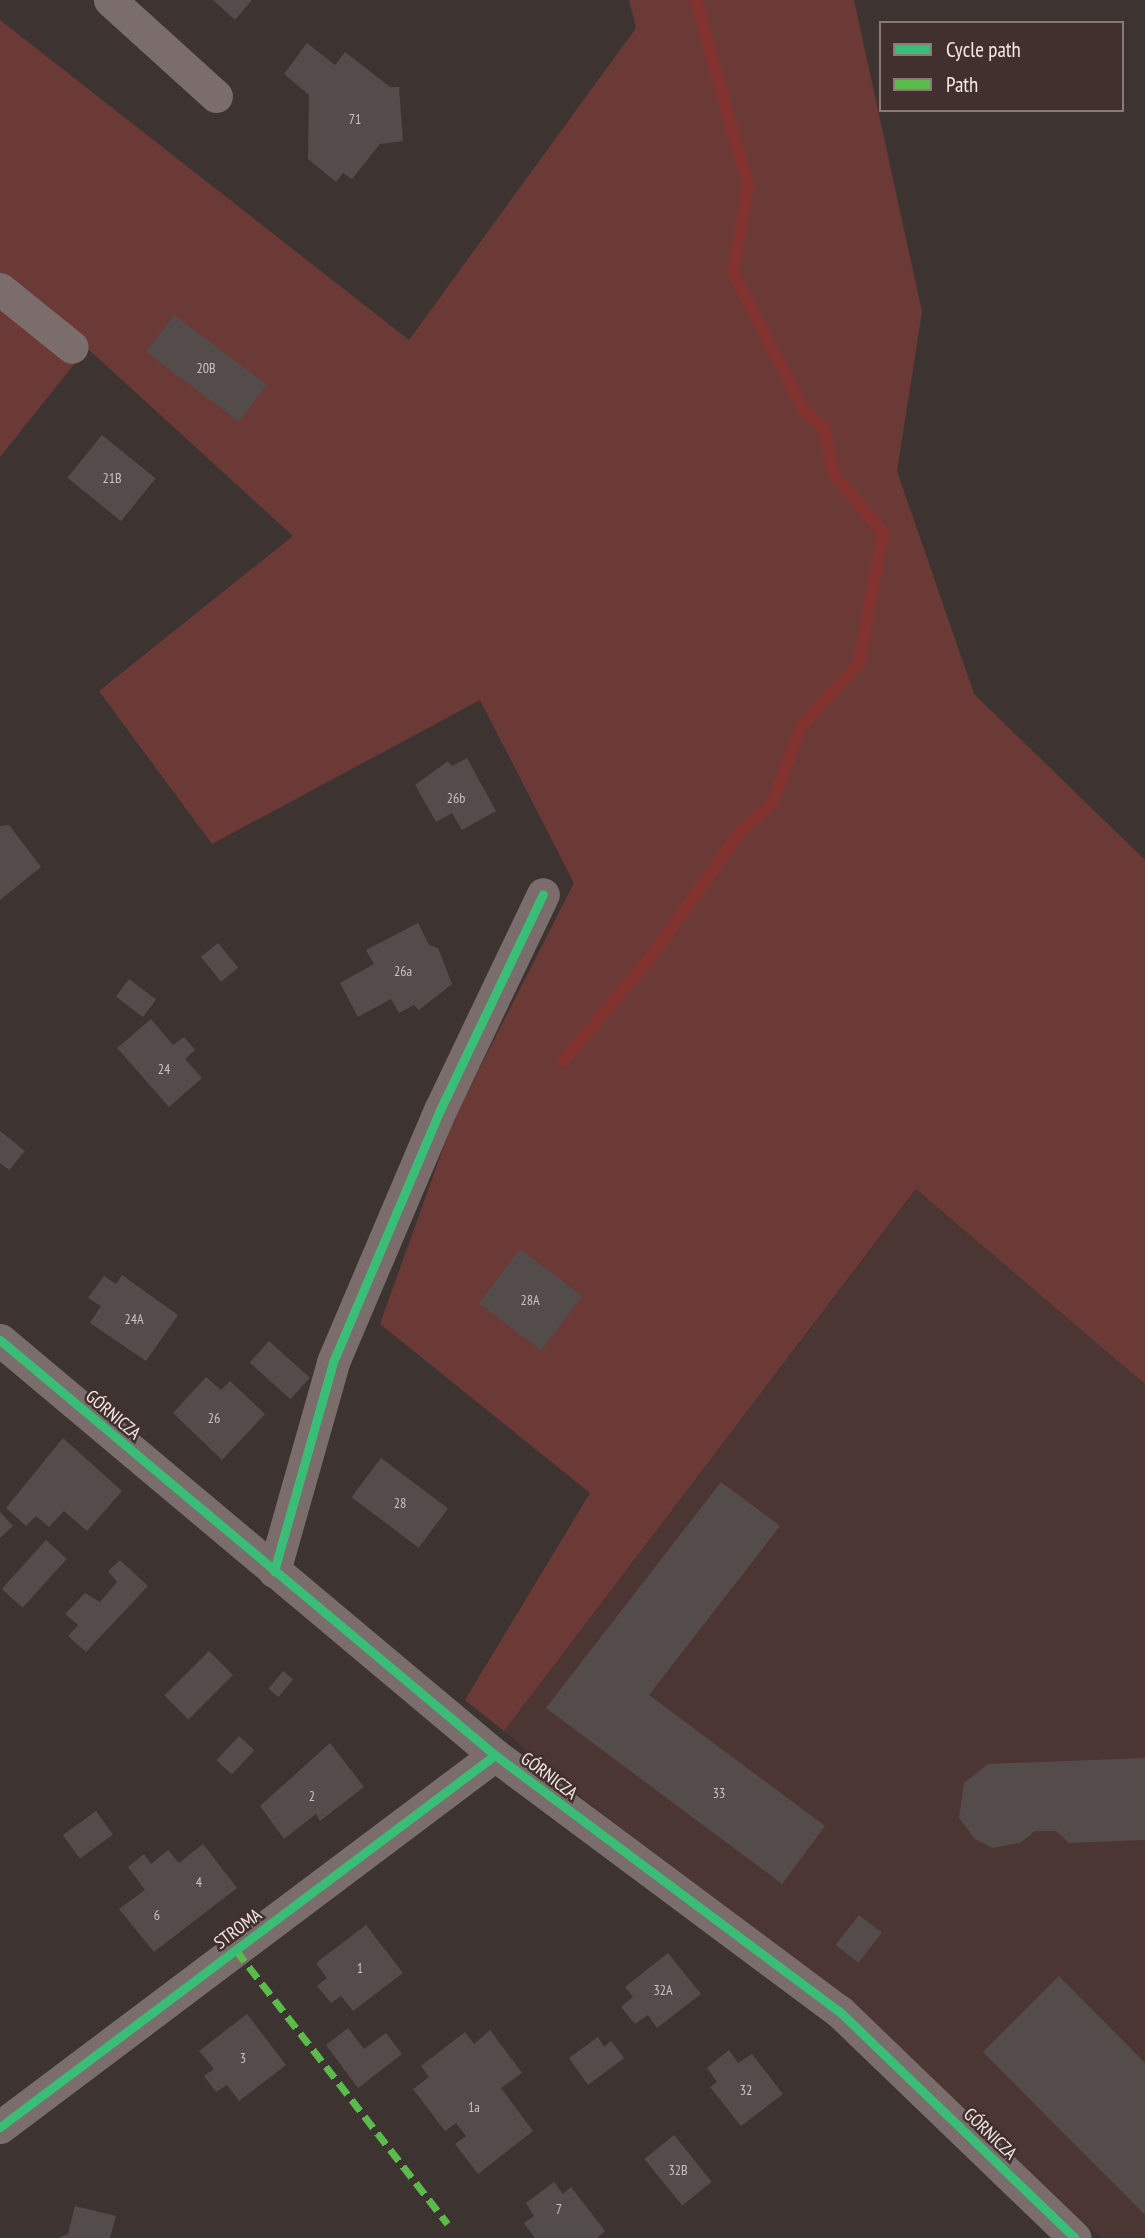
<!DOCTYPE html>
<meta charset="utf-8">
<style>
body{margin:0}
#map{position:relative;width:1145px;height:2238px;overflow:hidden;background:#3d3432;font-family:"PT Sans Narrow",sans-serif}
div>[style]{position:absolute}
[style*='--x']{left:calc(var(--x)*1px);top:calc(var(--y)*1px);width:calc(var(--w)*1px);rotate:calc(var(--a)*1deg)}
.built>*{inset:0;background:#4c3633}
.green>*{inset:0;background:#6c3a36}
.stream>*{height:12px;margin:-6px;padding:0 6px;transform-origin:6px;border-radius:6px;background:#83332f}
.building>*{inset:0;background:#544c4a;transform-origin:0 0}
.street>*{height:33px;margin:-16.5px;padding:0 16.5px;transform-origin:16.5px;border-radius:16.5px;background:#7a6d6b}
.quiet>*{height:7px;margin-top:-3.5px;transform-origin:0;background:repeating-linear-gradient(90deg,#5cbc4b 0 14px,transparent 0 21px)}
.cycleway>*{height:9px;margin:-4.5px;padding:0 4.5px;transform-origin:4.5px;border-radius:4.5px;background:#3abd76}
span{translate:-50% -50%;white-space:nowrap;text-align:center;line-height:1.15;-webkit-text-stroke:5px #41302e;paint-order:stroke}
.number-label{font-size:14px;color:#cdc2c0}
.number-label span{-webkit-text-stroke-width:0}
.street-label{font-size:18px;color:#f5eae8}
.legend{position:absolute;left:879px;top:21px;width:245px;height:91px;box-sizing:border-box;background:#41302e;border:2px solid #897a78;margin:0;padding:9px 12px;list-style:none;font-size:21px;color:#f5eae8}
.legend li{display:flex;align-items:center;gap:14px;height:35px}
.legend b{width:35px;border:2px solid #897a78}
</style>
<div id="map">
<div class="built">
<i style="clip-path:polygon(917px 1189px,1145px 1384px,1145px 2238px,1102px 2238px,504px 1731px)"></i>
</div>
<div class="green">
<i style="clip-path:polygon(629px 0,854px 0,922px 312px,897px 471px,974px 694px,1145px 860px,1145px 1384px,916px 1189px,504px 1731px,465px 1700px,590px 1493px,380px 1324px,454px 1118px,574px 883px,480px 700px,212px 844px,99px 691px,293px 536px,87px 348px,0 457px,0 20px,409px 340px,636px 28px)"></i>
</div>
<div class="stream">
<i style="--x:563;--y:1061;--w:136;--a:-49.8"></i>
<i style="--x:651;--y:957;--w:155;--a:-54.5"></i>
<i style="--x:741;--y:831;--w:41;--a:-41.1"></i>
<i style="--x:772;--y:804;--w:82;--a:-69.4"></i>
<i style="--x:801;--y:727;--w:86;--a:-47.8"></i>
<i style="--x:859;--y:663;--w:133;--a:-79.6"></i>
<i style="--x:883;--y:532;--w:75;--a:-130.7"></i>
<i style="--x:834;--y:475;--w:48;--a:-102"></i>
<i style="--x:824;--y:428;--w:27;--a:-138"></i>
<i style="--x:804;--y:410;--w:154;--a:-117.4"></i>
<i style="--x:733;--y:273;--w:88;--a:-80.2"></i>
<i style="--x:748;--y:186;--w:193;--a:-105.6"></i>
</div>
<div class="building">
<i style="clip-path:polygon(213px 0,252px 0,235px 20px)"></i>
<i style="clip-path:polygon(307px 43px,335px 65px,345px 52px,390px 87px,399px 87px,403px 141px,380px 144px,352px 179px,343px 173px,336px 182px,308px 159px,309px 95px,284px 74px)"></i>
<i style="left:174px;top:315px;width:116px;height:46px;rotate:37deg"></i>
<i style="left:102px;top:435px;width:69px;height:55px;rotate:39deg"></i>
<i style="clip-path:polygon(467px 758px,496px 811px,462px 830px,452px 813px,436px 822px,415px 785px,448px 761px,452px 766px)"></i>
<i style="clip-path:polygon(9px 825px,41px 867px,0 900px,0 826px)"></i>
<i style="clip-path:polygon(418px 923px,429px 945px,438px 948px,452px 984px,419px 1010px,414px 1005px,399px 1013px,391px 999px,358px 1017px,340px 983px,374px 964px,366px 950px)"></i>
<i style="left:218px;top:943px;width:32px;height:22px;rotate:51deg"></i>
<i style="left:129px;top:979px;width:34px;height:22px;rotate:37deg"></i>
<i style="clip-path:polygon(151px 1019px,173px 1045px,184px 1037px,195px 1050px,185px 1059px,202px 1078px,169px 1107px,117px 1048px)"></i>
<i style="clip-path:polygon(0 1131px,25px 1151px,9px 1170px,0 1163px)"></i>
<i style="left:520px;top:1249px;width:78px;height:68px;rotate:37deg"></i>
<i style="clip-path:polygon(122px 1275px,178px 1315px,146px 1361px,90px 1323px,101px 1306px,88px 1298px,104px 1276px,116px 1284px)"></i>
<i style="left:269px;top:1341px;width:55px;height:29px;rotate:42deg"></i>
<i style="clip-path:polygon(206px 1377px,221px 1390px,230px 1381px,265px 1414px,222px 1460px,173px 1413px)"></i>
<i style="clip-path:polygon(63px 1438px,122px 1491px,87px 1531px,64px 1511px,49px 1527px,36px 1516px,26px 1526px,6px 1508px)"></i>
<i style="left:381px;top:1458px;width:84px;height:49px;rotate:37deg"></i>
<i style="clip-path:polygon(721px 1482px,780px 1526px,649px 1695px,825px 1826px,782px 1884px,546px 1708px)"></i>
<i style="clip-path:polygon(0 1512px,13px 1526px,0 1538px)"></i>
<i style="left:46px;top:1540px;width:28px;height:66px;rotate:42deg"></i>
<i style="clip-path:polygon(120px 1560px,148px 1586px,86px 1652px,68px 1636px,78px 1625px,65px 1614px,85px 1593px,100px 1602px,117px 1582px,108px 1571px)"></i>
<i style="left:209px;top:1651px;width:34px;height:63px;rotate:45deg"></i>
<i style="left:283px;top:1671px;width:13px;height:23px;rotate:39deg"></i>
<i style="left:239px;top:1736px;width:21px;height:33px;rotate:43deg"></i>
<i style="clip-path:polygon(330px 1743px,364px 1787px,320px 1821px,316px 1814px,284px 1839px,260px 1806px)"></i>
<i style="clip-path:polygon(1145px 1758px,1145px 1840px,1069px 1843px,1056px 1831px,1035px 1831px,1020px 1843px,993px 1848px,975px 1839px,959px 1818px,964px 1783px,988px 1764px)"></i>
<i style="left:96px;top:1811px;width:29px;height:41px;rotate:54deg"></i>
<i style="clip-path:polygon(203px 1844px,237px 1888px,154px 1952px,119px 1909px,145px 1890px,128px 1867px,144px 1854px,151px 1864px,168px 1850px,179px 1863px)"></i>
<i style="left:859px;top:1915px;width:29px;height:38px;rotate:38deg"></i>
<i style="clip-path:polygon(366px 1925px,403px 1973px,353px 2011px,341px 1996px,331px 2003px,317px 1986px,327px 1978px,316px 1963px)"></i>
<i style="clip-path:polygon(668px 1953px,701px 1994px,657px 2028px,648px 2015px,635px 2024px,621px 2007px,633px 1997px,625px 1987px)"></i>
<i style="clip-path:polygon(1059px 1976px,1145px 2063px,1145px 2215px,983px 2052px)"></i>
<i style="clip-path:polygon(247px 2014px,286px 2065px,239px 2101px,227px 2085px,216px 2092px,204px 2076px,214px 2069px,199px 2051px)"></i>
<i style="clip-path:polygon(348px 2028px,364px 2049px,386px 2033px,402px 2054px,358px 2088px,326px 2045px)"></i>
<i style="clip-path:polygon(490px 2030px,522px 2073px,501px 2088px,533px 2131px,478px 2174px,455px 2144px,466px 2136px,456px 2123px,445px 2131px,413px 2089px,429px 2077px,421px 2066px,465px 2032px,474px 2044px)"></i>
<i style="clip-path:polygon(598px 2037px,604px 2047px,611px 2041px,624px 2058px,588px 2085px,569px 2058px)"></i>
<i style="clip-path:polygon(729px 2050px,738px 2063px,752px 2054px,783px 2094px,741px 2126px,710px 2087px,717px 2082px,707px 2068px)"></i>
<i style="left:674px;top:2135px;width:60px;height:38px;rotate:51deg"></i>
<i style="clip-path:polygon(554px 2182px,563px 2194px,571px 2187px,605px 2231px,597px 2238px,535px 2238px,524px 2223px,534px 2216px,526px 2203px)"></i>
<i style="clip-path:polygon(75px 2206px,116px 2216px,110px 2238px,58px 2238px,68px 2234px)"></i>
</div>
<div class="street">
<i style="--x:110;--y:0;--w:143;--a:42.2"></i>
<i style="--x:0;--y:289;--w:92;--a:38.9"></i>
<i style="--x:0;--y:1340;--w:646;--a:39.98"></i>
<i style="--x:495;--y:1755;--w:429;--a:36.7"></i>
<i style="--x:839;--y:2011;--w:327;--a:43.9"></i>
<i style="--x:274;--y:1571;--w:217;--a:-74.2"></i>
<i style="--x:333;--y:1362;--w:274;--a:-67"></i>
<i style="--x:440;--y:1110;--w:239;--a:-64.5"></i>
<i style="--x:0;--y:2127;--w:619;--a:-36.93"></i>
</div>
<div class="quiet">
<i style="--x:236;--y:1950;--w:346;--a:52.3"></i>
</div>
<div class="cycleway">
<i style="--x:0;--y:1340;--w:646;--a:39.98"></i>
<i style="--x:495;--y:1755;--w:429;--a:36.7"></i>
<i style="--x:839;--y:2011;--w:327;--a:43.9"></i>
<i style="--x:274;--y:1571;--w:217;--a:-74.2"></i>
<i style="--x:333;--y:1362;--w:274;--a:-67"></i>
<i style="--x:440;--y:1110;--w:239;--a:-64.5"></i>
<i style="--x:0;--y:2127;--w:619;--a:-36.93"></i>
</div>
<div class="number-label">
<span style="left:355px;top:119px">71</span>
<span style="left:206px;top:368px">20B</span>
<span style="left:112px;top:478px">21B</span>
<span style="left:456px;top:798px">26b</span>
<span style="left:403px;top:971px">26a</span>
<span style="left:164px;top:1069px">24</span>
<span style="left:530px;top:1300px">28A</span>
<span style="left:134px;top:1319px">24A</span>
<span style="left:214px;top:1418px">26</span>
<span style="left:400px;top:1503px">28</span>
<span style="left:719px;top:1793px">33</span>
<span style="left:312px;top:1796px">2</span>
<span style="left:199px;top:1882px">4</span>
<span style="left:157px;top:1915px">6</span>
<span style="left:360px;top:1968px">1</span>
<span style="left:663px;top:1990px">32A</span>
<span style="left:243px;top:2058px">3</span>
<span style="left:746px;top:2090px">32</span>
<span style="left:474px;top:2107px">1a</span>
<span style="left:678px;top:2170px">32B</span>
<span style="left:559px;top:2209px">7</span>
</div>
<div class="street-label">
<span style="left:113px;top:1415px;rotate:40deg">GÓRNICZA</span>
<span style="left:549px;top:1776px;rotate:37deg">GÓRNICZA</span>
<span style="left:238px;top:1929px;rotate:-37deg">STROMA</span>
<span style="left:990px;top:2134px;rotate:44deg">GÓRNICZA</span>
</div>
<ul class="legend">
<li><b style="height:9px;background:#3abd76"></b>Cycle path</li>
<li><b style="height:9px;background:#5cbc4b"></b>Path</li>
</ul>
</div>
